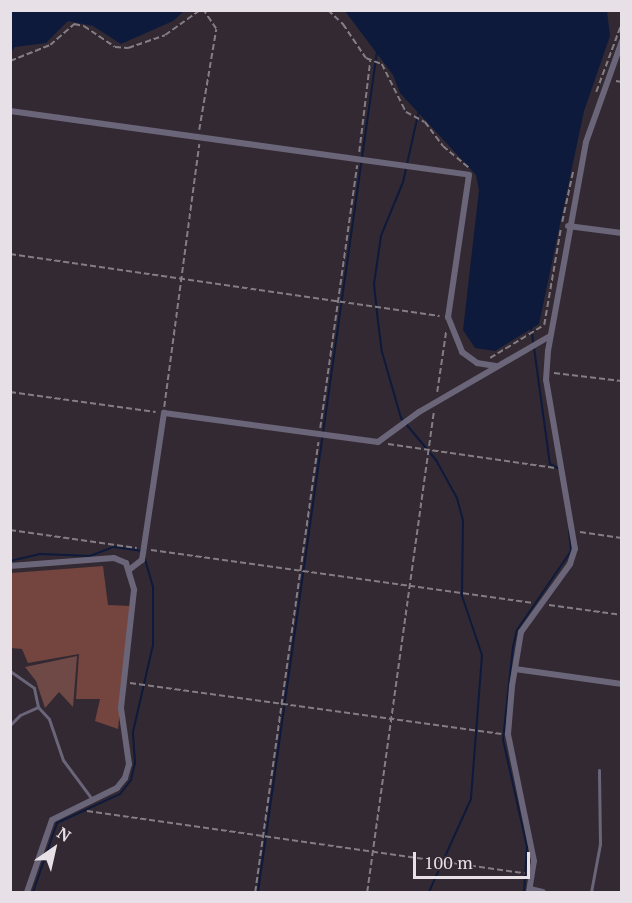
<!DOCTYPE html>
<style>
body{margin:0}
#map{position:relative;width:632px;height:903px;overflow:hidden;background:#322932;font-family:"PT Serif",serif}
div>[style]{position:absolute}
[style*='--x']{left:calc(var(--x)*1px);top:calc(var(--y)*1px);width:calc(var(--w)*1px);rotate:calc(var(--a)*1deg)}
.green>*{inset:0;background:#6e4945}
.forest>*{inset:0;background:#74443f}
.water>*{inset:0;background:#0e1a3c}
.stream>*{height:2px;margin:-1px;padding:0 1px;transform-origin:1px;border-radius:1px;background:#0e1a3c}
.path>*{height:1.5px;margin-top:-0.75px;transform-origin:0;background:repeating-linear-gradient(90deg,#847d84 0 6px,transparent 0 9px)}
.lane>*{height:3px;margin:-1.5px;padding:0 1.5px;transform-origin:1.5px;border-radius:1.5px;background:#6a6578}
.street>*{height:6px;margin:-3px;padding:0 3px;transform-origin:3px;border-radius:3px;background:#6a6578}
span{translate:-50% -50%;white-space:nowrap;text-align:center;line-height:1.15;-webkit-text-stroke:4.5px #322932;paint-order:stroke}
.frame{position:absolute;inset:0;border:12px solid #e7e1e7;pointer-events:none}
.north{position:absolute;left:24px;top:819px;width:60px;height:60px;-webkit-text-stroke:4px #322932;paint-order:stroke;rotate:34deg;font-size:16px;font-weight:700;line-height:24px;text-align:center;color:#e7e1e7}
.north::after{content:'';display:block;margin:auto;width:21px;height:27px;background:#e7e1e7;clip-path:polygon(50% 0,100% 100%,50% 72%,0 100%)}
.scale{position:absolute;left:413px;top:852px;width:117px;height:27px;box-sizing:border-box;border:3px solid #e7e1e7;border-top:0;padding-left:8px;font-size:18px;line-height:21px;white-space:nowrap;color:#e7e1e7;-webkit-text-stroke:4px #322932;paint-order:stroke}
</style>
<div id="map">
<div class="green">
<i style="clip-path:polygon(77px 656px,73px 707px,59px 692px,45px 708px,36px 681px,25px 667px)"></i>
</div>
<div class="forest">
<i style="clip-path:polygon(103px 566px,108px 605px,131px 606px,118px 729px,95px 721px,100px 699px,76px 699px,79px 654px,28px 663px,22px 649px,11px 648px,11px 573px)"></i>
</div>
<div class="water">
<i style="clip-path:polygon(11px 10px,184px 10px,184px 11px,173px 21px,121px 44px,93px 26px,68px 21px,46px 43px,15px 47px,11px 52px)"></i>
<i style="clip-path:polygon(345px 11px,607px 11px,610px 36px,584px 111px,539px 324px,495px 351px,475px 348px,463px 330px,479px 190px,476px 175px,400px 93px,393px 75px)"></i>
</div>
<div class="stream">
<i style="--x:419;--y:110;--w:74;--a:102.5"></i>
<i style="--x:403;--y:182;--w:58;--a:112.2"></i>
<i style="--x:381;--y:236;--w:49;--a:98.3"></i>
<i style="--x:374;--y:284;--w:29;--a:84"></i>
<i style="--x:377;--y:313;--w:39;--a:83"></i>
<i style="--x:382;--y:352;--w:69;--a:73.9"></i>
<i style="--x:401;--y:418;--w:55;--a:50.2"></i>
<i style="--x:436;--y:460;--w:43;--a:61.1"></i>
<i style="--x:457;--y:498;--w:24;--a:75"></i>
<i style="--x:463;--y:521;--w:75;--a:90.8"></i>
<i style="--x:462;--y:596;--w:62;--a:71.3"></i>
<i style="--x:482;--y:655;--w:144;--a:94.4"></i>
<i style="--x:471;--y:799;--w:102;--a:114.3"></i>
<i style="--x:531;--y:326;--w:139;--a:82.2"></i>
<i style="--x:550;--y:464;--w:9;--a:27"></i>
<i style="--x:10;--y:561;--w:32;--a:-13"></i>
<i style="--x:41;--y:554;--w:49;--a:2.3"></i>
<i style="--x:90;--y:556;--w:26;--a:-21"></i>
<i style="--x:114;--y:547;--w:27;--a:8"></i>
<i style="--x:33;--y:892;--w:73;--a:-70.8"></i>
<i style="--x:57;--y:823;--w:69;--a:-24.7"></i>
<i style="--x:120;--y:794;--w:18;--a:-52"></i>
<i style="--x:131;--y:780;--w:17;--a:-77"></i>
<i style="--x:135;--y:763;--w:31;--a:-94"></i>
<i style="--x:133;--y:732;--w:89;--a:-77.1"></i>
<i style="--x:153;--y:645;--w:58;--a:-90"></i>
<i style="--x:153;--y:587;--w:32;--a:-106"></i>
<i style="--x:258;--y:892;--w:848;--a:-81.94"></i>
<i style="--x:524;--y:892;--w:45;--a:-86.2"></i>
<i style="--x:527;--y:847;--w:110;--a:-102.6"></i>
<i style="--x:503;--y:740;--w:94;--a:-83.9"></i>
<i style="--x:513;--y:647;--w:17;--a:-77"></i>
<i style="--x:517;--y:630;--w:96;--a:-55.6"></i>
<i style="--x:571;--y:551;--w:21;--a:-95"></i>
</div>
<div class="path">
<i style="--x:328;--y:10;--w:21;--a:43"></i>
<i style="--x:343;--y:24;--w:41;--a:55.9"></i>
<i style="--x:366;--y:58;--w:17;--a:21"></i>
<i style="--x:382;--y:64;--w:54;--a:63.4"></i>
<i style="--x:406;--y:112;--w:21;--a:28"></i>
<i style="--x:425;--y:122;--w:30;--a:53"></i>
<i style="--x:443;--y:146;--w:34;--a:40"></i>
<i style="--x:10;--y:61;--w:43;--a:-21.8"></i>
<i style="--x:50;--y:45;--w:32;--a:-41"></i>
<i style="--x:74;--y:24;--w:10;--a:11"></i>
<i style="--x:84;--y:26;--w:37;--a:34"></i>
<i style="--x:115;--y:47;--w:13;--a:4"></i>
<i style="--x:128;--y:48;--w:39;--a:-19"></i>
<i style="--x:165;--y:35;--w:43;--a:-35.5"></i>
<i style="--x:616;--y:81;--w:6;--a:9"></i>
<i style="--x:596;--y:92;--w:75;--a:-69.6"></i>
<i style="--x:199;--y:130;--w:102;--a:-80.4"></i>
<i style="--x:216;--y:29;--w:23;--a:-124"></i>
<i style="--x:359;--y:152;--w:92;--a:-83.1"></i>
<i style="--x:562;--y:222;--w:52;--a:-77.8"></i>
<i style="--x:10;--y:254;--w:434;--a:8.2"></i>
<i style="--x:490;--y:358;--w:63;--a:-31.4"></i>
<i style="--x:544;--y:325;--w:99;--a:-80.2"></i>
<i style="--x:554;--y:373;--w:68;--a:6.7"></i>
<i style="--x:10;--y:392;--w:147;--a:7.8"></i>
<i style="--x:437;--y:392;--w:62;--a:-81.6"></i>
<i style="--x:164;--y:407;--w:265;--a:-82.4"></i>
<i style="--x:320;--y:428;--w:265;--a:-82"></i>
<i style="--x:388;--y:444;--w:169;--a:8.2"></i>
<i style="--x:10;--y:530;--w:128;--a:8.1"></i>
<i style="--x:580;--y:532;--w:42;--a:8.1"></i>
<i style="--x:151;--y:550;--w:386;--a:7.9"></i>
<i style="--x:549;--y:605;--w:74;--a:7.8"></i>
<i style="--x:130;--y:683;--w:375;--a:7.8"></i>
<i style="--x:87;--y:811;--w:442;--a:8.1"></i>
<i style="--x:255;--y:892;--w:454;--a:-82"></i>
<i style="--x:367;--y:892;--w:486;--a:-82.1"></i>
</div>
<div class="lane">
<i style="--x:10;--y:671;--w:29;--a:35"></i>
<i style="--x:34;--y:688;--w:19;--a:78"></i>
<i style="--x:38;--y:707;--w:16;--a:47"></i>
<i style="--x:49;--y:719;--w:43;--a:71.1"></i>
<i style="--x:63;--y:760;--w:49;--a:53.4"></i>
<i style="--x:10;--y:725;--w:14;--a:-45"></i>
<i style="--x:20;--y:715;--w:20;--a:-24"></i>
<i style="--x:591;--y:892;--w:49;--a:-79.4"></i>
<i style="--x:600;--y:844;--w:74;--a:-90.8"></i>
</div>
<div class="street">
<i style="--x:10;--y:111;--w:463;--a:7.9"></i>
<i style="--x:469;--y:175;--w:144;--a:98.4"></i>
<i style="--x:448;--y:317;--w:38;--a:68"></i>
<i style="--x:462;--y:352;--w:19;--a:36"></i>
<i style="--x:477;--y:363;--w:19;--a:9"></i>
<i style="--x:568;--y:226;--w:54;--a:7.4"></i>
<i style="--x:10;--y:566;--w:104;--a:-4.4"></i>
<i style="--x:114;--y:558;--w:13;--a:23"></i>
<i style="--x:126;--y:563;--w:28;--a:73"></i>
<i style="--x:134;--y:590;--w:119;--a:96.3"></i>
<i style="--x:121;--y:708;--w:57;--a:81.9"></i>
<i style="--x:129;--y:764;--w:15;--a:106"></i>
<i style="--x:125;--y:778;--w:13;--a:129"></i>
<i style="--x:117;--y:788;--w:72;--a:153.8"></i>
<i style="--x:52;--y:820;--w:76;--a:109.1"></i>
<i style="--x:129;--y:570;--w:16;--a:-38"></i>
<i style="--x:142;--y:560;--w:149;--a:-81.5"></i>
<i style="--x:164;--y:413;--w:216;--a:7.7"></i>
<i style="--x:378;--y:442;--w:51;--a:-36.2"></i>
<i style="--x:419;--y:412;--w:151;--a:-30.1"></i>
<i style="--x:515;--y:669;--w:108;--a:8"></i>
<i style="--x:530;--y:889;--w:13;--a:13"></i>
<i style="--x:529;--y:892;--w:31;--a:-81"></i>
<i style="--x:534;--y:861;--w:130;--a:-101.6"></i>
<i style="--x:508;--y:734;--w:48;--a:-85.2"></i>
<i style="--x:512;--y:686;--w:55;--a:-80.5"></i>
<i style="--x:521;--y:632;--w:84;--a:-54.2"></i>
<i style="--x:570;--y:564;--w:16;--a:-72"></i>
<i style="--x:575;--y:549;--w:171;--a:-99.7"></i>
<i style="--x:546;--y:380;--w:29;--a:-86"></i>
<i style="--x:548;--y:351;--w:212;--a:-79.7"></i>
<i style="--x:586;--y:142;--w:107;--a:-70.4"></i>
</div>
<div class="frame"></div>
<div class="north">N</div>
<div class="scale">100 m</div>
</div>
